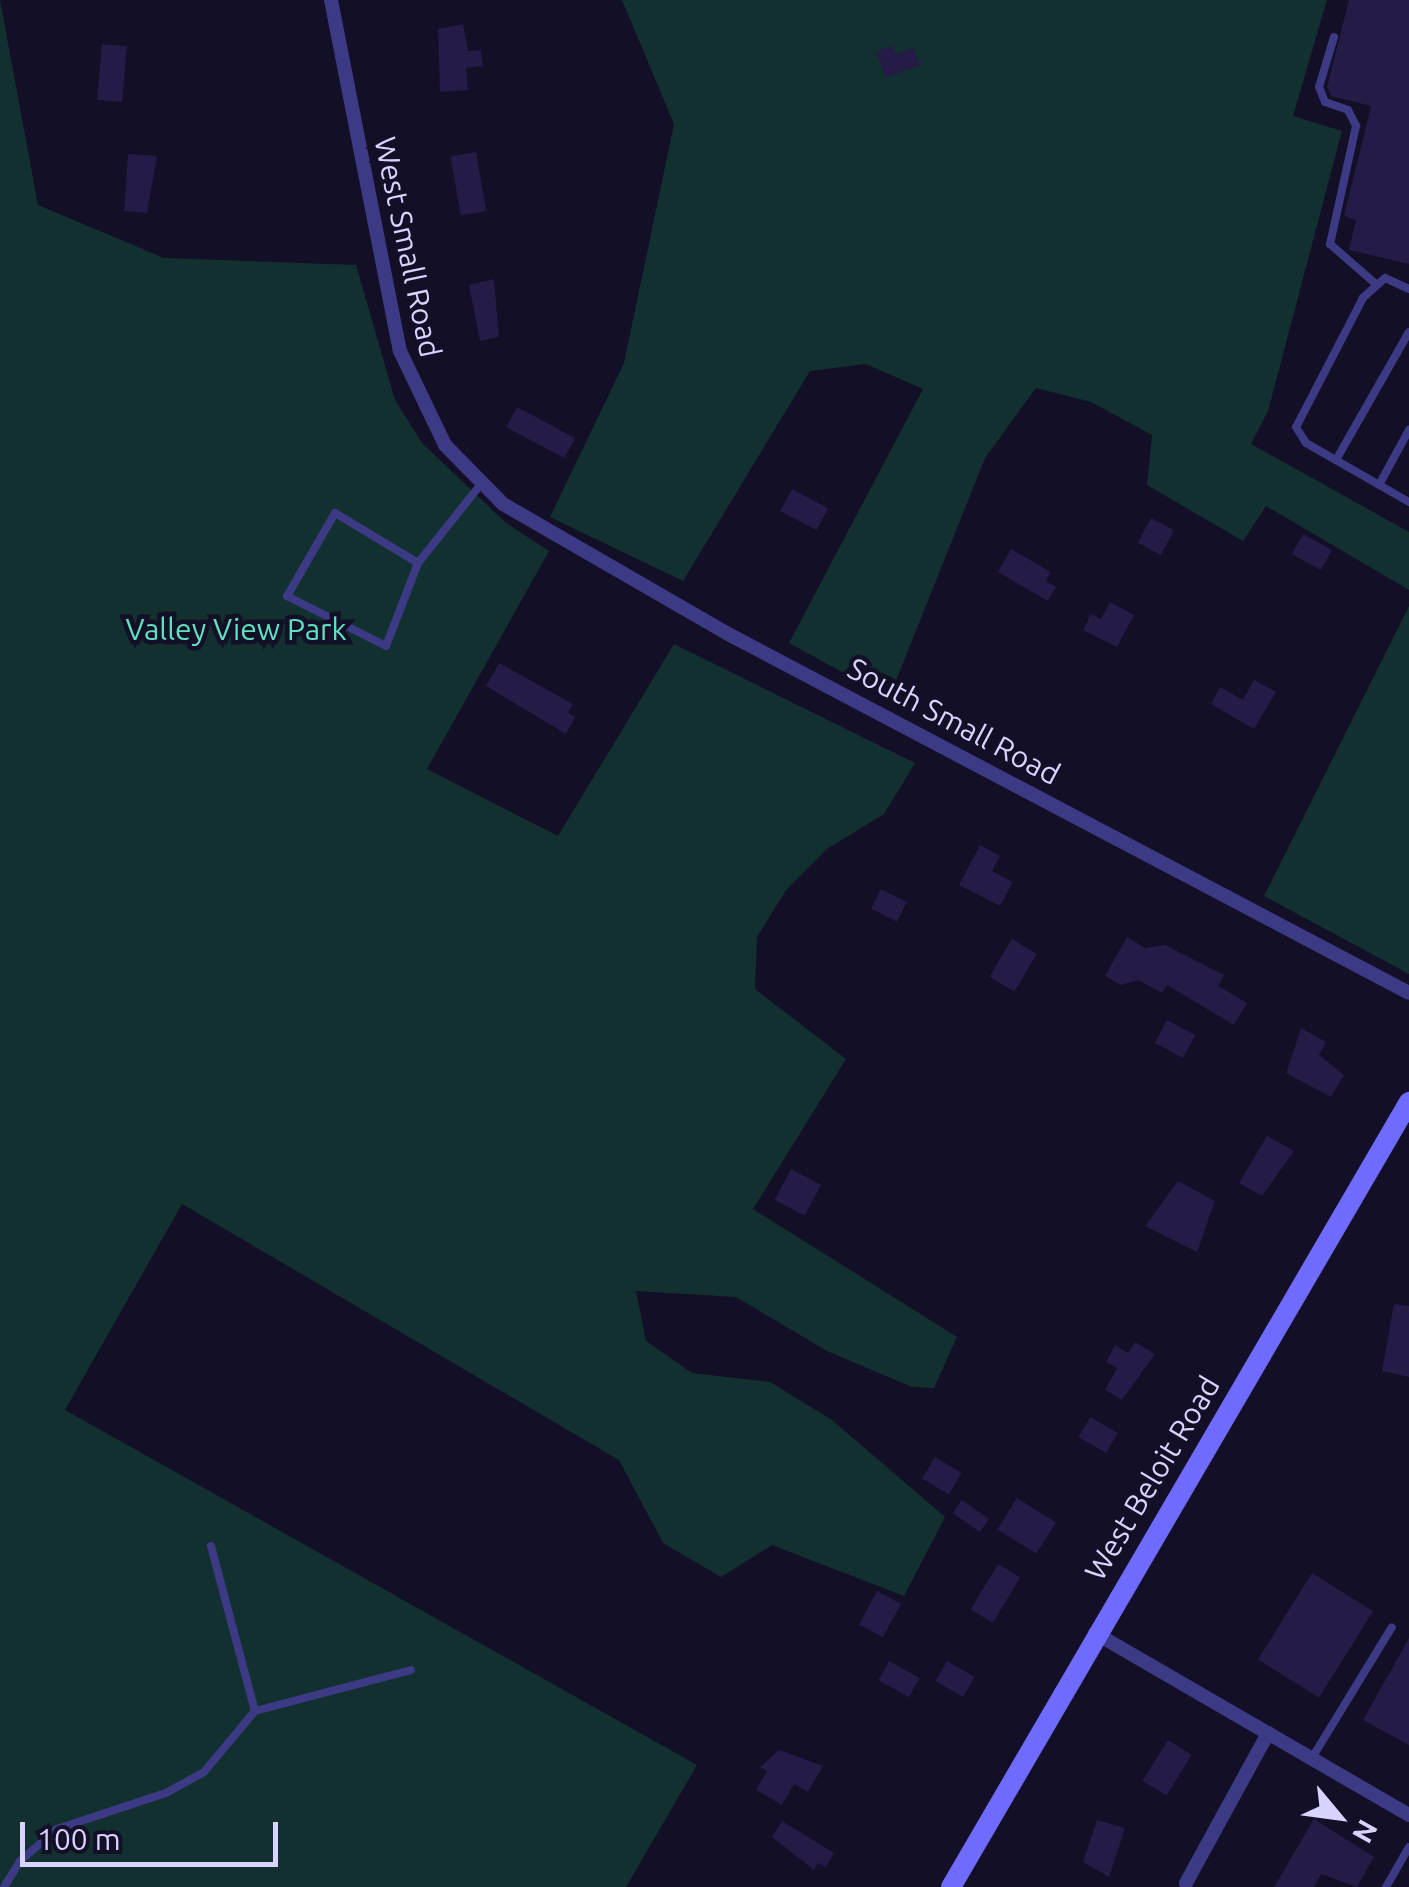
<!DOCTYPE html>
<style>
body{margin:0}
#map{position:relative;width:1409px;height:1887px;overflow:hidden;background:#130f26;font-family:Ubuntu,sans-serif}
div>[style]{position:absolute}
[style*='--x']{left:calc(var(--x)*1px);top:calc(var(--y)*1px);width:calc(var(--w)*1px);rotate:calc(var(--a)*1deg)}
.green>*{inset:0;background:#12302f}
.building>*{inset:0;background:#241b47;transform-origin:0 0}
.lane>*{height:8px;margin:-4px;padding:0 4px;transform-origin:4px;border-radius:4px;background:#3d3a85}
.street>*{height:14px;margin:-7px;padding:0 7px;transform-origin:7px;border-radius:7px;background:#3d3a85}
.secondary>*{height:20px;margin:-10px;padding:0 10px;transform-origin:10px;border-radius:10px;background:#6f6bff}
span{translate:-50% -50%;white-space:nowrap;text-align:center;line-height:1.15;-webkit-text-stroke:9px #130f26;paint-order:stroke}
.street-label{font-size:30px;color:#d9d4ff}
.park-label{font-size:30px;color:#5fe0c0}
.north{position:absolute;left:1289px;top:1767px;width:100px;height:100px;-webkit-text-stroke:8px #130f26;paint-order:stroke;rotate:119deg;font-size:28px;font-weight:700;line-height:40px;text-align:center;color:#d9d4ff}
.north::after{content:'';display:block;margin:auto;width:35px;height:45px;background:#d9d4ff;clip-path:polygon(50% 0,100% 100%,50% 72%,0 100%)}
.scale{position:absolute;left:20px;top:1822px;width:258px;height:45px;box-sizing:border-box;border:5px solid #d9d4ff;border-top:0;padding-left:12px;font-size:30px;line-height:35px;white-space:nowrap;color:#d9d4ff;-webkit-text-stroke:8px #130f26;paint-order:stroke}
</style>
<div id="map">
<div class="green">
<i style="clip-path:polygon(0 0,38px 205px,164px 258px,356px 265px,395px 400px,422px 443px,506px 523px,549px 551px,427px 769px,558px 836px,674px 644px,915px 763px,884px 814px,827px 849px,786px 890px,757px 937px,755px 989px,846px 1059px,753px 1209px,957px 1337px,934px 1388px,912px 1387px,827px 1351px,736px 1297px,636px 1291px,646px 1341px,692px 1373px,770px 1382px,832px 1420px,945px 1517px,904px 1596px,772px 1545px,721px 1577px,663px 1543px,619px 1460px,182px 1204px,65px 1410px,697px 1765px,626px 1887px,0 1887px)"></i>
<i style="clip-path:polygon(622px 0,1327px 0,1293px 116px,1342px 131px,1268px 411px,1251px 444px,1409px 532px,1409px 590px,1266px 506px,1243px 541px,1147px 485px,1152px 435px,1091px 402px,1036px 388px,985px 458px,889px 698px,789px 643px,923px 389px,866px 364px,810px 371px,683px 581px,550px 517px,624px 363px,674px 124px)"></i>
<i style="clip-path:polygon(1409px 606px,1409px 974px,1264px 896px)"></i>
</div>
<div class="building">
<i style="clip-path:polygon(1349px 0,1409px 0,1409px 264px,1349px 250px,1356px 220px,1344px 216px,1371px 106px,1331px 96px,1327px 87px)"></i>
<i style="clip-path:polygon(463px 24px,468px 51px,481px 50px,483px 66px,466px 68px,468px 90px,440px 92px,438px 29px)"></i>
<i style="left:102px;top:44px;width:25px;height:56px;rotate:5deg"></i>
<i style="clip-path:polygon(892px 45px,896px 55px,913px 48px,920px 65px,886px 78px,876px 52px)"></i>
<i style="left:476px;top:152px;width:60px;height:26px;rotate:80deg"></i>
<i style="clip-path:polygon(128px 154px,157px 156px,147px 213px,124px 211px)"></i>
<i style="clip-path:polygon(494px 279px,499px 337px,480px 341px,469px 285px)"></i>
<i style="left:517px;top:407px;width:66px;height:23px;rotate:28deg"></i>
<i style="left:792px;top:489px;width:41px;height:25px;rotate:28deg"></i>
<i style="left:1151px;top:518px;width:26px;height:28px;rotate:28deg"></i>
<i style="left:1303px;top:534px;width:33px;height:23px;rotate:29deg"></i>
<i style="clip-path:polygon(1011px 549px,1051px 572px,1046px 581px,1056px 587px,1048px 601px,998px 572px)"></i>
<i style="clip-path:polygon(1110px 602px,1134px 615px,1117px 647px,1083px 630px,1091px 614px,1101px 619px)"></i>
<i style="clip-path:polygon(499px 663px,573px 704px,568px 713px,575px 717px,566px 734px,486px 686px)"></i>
<i style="clip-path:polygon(1254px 680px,1276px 692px,1254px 729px,1211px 704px,1220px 687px,1243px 700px)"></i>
<i style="clip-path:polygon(980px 845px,1000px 856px,992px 871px,1013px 882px,1000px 906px,959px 885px)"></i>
<i style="left:881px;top:889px;width:29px;height:22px;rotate:27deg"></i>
<i style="clip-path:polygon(1127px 937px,1145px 948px,1165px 945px,1224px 975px,1218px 986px,1247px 1003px,1234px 1025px,1167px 985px,1162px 993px,1138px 980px,1121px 985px,1105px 976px)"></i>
<i style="left:1012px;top:939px;width:29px;height:44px;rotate:31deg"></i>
<i style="left:1167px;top:1020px;width:32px;height:26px;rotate:28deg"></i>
<i style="clip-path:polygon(1301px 1028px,1326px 1042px,1319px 1055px,1344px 1075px,1331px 1097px,1286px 1073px)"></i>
<i style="clip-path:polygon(1267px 1136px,1294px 1151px,1262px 1196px,1239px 1183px)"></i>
<i style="left:791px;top:1169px;width:34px;height:35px;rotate:28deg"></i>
<i style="clip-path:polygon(1178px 1181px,1215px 1201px,1197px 1252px,1145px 1226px)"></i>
<i style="clip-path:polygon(1394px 1304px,1409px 1306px,1409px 1377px,1382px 1371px)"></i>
<i style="clip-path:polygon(1135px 1342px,1155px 1354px,1122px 1400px,1105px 1390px,1117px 1368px,1106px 1362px,1115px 1345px,1128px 1353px)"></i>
<i style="left:1090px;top:1417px;width:32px;height:23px;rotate:30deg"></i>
<i style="left:935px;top:1457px;width:31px;height:25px;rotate:31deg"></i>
<i style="left:1017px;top:1498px;width:46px;height:37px;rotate:32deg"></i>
<i style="left:962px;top:1500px;width:33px;height:16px;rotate:35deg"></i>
<i style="left:998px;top:1564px;width:26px;height:53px;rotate:31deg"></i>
<i style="left:1312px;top:1573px;width:72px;height:102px;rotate:32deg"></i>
<i style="left:877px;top:1591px;width:27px;height:38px;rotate:28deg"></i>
<i style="clip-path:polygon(1409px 1638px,1409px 1745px,1363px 1720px)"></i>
<i style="left:889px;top:1661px;width:35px;height:22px;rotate:29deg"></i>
<i style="left:947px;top:1661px;width:32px;height:23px;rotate:30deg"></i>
<i style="left:1168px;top:1740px;width:28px;height:48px;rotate:32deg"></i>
<i style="clip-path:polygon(779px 1750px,823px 1766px,808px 1792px,794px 1784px,782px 1805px,756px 1790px,767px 1771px,760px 1767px)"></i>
<i style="clip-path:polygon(1314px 1819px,1374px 1857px,1357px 1887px,1321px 1874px,1314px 1887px,1274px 1887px)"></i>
<i style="clip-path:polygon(1097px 1820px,1125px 1828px,1109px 1877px,1083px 1862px)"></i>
<i style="clip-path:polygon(782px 1821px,834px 1853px,826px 1867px,818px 1863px,814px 1870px,772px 1837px)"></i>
</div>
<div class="lane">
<i style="--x:1334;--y:37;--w:52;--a:106.7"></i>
<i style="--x:1319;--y:87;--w:16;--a:68"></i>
<i style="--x:1325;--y:102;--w:24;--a:19"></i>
<i style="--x:1348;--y:110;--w:18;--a:63"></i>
<i style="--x:1356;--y:126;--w:121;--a:102.4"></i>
<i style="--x:1330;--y:244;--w:62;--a:41.1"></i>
<i style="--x:1409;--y:289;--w:26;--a:-155"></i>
<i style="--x:1385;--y:278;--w:30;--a:138"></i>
<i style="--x:1363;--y:298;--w:145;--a:117.4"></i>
<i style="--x:1296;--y:427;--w:19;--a:58"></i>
<i style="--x:1306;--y:443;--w:119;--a:29.8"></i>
<i style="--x:1336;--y:460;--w:147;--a:-60.3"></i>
<i style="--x:1379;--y:485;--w:63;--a:-61.4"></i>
<i style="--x:418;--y:563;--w:97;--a:-148.9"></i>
<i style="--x:335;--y:513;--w:96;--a:120"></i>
<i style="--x:287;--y:596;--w:111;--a:26.8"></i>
<i style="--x:386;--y:646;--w:89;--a:-68.9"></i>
<i style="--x:418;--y:563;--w:101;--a:-51.4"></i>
<i style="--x:211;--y:1546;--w:171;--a:75.1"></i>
<i style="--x:1312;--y:1758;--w:153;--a:-58.6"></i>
<i style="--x:4;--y:1887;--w:31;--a:-58"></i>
<i style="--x:20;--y:1861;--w:49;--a:-40.9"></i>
<i style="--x:57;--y:1829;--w:115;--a:-18.3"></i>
<i style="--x:166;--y:1793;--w:43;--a:-28.9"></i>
<i style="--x:204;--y:1772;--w:80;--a:-50.1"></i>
<i style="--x:255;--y:1711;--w:161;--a:-14.7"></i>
<i style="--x:1386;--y:1887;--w:46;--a:-60.1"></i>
</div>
<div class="street">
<i style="--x:331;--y:0;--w:358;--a:78.9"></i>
<i style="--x:400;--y:351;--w:104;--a:64.4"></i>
<i style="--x:445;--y:445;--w:83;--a:45.5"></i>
<i style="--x:503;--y:504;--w:264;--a:30"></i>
<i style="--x:732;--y:636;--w:765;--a:27.8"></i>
<i style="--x:1095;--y:1633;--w:363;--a:30.1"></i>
<i style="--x:1186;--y:1883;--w:171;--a:-61.3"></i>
</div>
<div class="secondary">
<i style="--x:951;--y:1887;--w:909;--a:-59.74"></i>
</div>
<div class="street-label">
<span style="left:408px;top:247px;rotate:78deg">West Small Road</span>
<span style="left:954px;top:721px;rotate:28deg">South Small Road</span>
<span style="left:1152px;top:1478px;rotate:-59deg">West Beloit Road</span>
</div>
<div class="park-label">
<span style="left:236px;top:629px">Valley View Park</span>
</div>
<div class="north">N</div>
<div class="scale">100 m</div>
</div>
